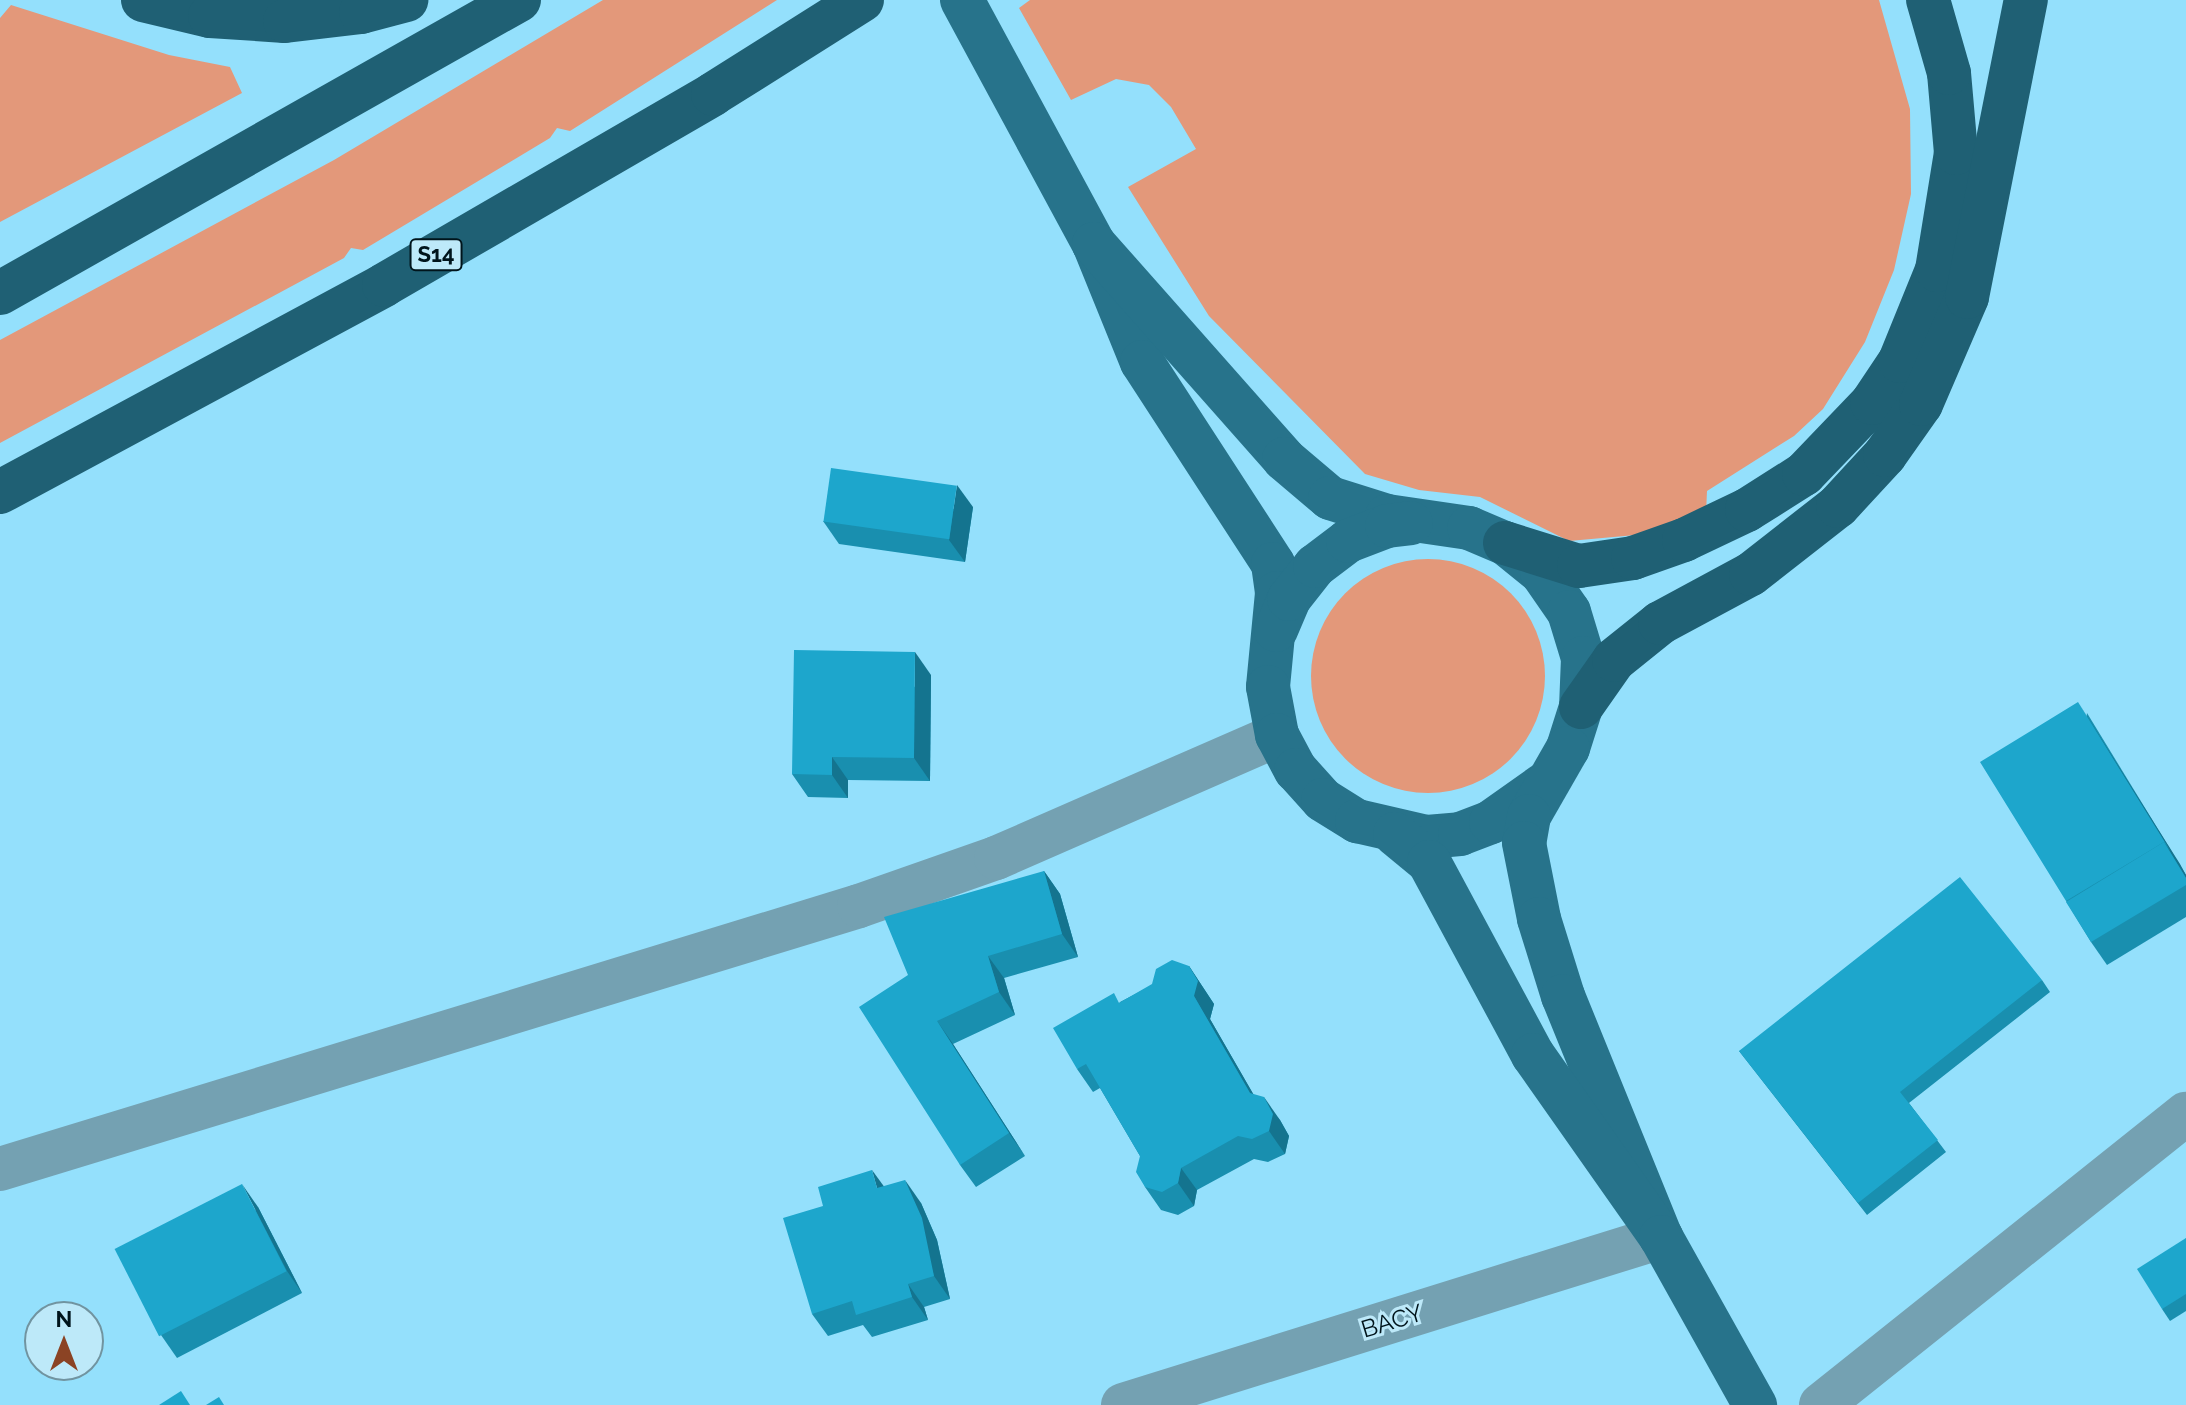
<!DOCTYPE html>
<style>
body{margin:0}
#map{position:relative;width:2186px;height:1405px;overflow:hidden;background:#94e0fc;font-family:Raleway,sans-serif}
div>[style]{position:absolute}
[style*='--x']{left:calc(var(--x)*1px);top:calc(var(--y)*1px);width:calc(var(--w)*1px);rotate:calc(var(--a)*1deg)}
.green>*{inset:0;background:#e3987a}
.round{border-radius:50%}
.minor>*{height:44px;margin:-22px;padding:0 22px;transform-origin:22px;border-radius:22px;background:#74a1b2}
.major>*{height:44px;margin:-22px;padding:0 22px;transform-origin:22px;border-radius:22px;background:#27738b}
.highway>*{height:44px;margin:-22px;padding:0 22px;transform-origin:22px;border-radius:22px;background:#1f6074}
.wall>*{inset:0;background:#198faf}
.shaded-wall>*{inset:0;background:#14748f}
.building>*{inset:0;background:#1da6cc;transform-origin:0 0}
span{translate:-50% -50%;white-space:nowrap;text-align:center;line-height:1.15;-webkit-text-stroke:6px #bde9f9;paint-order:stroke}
.shield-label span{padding:2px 6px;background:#bde9f9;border:2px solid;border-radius:6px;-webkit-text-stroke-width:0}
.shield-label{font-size:22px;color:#00141b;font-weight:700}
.street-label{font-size:24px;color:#00141b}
.north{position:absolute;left:24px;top:1301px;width:80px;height:80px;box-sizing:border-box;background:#bde9f9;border:2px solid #7194a0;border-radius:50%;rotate:0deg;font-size:22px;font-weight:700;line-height:32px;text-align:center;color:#00141b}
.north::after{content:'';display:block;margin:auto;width:28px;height:36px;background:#8b4324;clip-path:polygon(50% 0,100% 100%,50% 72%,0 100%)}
</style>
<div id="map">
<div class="green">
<i style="clip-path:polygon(603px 0,777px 0,570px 131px,557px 128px,550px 138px,363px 250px,351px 248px,344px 258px,0 443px,0 340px,334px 160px)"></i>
<i style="clip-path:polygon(1030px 0,1879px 0,1910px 109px,1911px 194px,1894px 270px,1865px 342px,1823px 409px,1794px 436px,1707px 491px,1706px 514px,1647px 534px,1569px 541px,1480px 497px,1419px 490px,1365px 474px,1209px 316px,1128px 187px,1196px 149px,1171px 107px,1149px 85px,1116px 79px,1071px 100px,1019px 8px)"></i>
<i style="clip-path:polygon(11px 5px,169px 55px,230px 67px,242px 93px,0 222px,0 18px)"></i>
<i class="round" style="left:1311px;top:559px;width:234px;height:234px"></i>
</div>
<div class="minor">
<i style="--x:0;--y:1169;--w:898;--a:-17.02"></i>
<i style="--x:859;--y:906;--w:145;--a:-19.3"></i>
<i style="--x:996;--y:858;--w:307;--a:-23.6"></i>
<i style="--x:1123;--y:1405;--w:564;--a:-17.34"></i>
<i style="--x:1821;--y:1405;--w:467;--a:-38.6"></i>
</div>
<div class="major">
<i style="--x:962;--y:0;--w:277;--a:61.6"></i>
<i style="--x:1094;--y:244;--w:127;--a:67.9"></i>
<i style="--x:1142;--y:362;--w:241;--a:57"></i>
<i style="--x:1273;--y:564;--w:29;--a:82"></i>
<i style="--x:1277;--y:593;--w:94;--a:95.5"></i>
<i style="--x:1268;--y:687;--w:49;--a:79.4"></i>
<i style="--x:1277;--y:735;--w:40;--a:62"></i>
<i style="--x:1296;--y:770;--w:40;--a:48"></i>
<i style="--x:1323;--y:800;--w:40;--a:32"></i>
<i style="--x:1357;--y:821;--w:72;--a:12.9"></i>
<i style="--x:1427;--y:837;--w:33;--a:-5"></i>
<i style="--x:1460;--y:834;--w:33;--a:-21"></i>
<i style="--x:1491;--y:822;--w:64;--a:-35.4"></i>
<i style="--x:1094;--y:244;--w:287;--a:48.5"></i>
<i style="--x:1284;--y:459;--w:60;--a:40.3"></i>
<i style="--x:1330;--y:498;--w:60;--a:17.5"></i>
<i style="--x:1387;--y:516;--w:83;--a:8.3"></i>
<i style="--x:1469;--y:528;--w:39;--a:23"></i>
<i style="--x:1505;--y:543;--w:48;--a:39"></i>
<i style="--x:1542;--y:573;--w:47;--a:55.3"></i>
<i style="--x:1569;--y:612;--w:48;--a:73.1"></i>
<i style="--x:1583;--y:658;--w:49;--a:92.3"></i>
<i style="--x:1581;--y:707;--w:43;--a:107.6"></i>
<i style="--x:1568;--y:748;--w:78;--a:119.8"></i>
<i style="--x:1529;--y:816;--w:27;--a:100"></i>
<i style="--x:1524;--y:843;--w:77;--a:78.8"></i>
<i style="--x:1539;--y:919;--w:81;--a:72.7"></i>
<i style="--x:1563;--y:996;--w:260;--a:67.9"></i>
<i style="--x:1276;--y:630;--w:34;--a:-67"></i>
<i style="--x:1289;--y:599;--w:42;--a:-51.8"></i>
<i style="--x:1315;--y:566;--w:41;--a:-37.1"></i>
<i style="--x:1348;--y:541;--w:42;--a:-21"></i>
<i style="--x:1387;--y:526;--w:24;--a:-7"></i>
<i style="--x:1395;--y:834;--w:44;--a:39.5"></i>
<i style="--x:1429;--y:862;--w:219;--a:61.7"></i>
<i style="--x:1533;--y:1055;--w:223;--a:54.9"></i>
<i style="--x:1661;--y:1237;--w:193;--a:60.8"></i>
</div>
<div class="highway">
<i style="--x:143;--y:0;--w:69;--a:13.4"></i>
<i style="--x:210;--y:16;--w:75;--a:3.8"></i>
<i style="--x:285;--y:21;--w:77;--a:-6.8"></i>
<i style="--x:361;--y:12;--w:47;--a:-14.9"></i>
<i style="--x:0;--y:293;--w:596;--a:-29.45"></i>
<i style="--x:0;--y:492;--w:436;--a:-28.3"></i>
<i style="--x:384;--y:285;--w:380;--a:-30.1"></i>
<i style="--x:713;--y:94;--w:176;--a:-32.2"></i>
<i style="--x:1505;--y:543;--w:77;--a:17.3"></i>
<i style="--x:1579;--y:566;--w:55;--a:-8.4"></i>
<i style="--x:1633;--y:558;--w:54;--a:-19.4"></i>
<i style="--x:1684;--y:540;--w:70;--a:-25.5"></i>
<i style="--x:1747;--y:510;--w:67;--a:-32.3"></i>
<i style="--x:1804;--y:474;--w:98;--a:-46.2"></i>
<i style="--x:1872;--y:403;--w:50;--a:-56.3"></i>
<i style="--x:1900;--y:361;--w:98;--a:-67.9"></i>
<i style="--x:1937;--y:270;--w:119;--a:-80.8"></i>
<i style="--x:1956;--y:153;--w:80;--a:-95"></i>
<i style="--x:1949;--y:73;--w:76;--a:-106"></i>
<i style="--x:1581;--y:707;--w:57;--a:-54.9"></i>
<i style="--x:1614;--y:660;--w:59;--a:-38.8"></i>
<i style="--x:1660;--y:623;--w:103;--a:-28.3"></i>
<i style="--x:1751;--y:574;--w:110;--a:-38"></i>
<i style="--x:1838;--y:506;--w:69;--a:-47.3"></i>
<i style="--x:1885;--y:455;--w:62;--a:-54.8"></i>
<i style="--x:1921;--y:404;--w:116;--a:-66.7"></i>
<i style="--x:1967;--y:297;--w:303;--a:-78.8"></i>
</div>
<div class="wall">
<i style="clip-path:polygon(973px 507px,965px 562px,839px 544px,823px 521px)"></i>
<i style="clip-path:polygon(931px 675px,930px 781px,848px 780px,848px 798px,808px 797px,792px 774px)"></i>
<i style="clip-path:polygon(2087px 713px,2186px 875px,2186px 917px,2107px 965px,2091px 942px,2066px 901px)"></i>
<i style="clip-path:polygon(1044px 871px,1060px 894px,1078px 957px,1004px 978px,1015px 1015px,953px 1044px,1025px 1156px,976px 1187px,960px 1165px,908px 975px)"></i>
<i style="clip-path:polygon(1189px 966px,1214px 1004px,1210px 1019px,1253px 1094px,1280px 1120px,1289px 1136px,1285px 1154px,1268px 1162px,1254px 1159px,1197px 1190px,1194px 1206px,1178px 1215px,1161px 1210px,1145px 1187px,1140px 1156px,1100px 1088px,1093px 1092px,1077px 1069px,1120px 1002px)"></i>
<i style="clip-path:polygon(2042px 980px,2050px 992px,1909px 1103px,1946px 1152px,1867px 1215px,1739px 1051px)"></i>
<i style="clip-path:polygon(884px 1186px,921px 1203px,937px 1240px,950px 1299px,924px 1307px,928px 1320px,872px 1337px,863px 1325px,828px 1336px,812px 1314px)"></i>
<i style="clip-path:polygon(258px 1207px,302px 1293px,177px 1358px,161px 1335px)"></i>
<i style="clip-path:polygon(2186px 1238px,2186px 1311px,2170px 1321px,2162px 1309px)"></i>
</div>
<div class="shaded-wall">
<i style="clip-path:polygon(957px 485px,973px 507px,965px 562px,949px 540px)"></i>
<i style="clip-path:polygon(915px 652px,931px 675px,930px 781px,914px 758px)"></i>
<i style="clip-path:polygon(2078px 702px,2180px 864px,2186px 875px,2186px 878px)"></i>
<i style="clip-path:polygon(832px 757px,848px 780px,848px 798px,832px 775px)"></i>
<i style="clip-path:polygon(1044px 871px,1060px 894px,1078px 957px,1062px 934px)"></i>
<i style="clip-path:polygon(988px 956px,1004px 978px,1015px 1015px,999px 992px)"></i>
<i style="clip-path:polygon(1189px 966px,1214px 1004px,1210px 1019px,1266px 1116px,1250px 1093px,1194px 996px)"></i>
<i style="clip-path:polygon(937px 1021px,953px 1044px,1025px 1156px,1009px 1133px)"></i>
<i style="clip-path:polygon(1264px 1097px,1280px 1120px,1289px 1136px,1285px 1154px,1269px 1131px)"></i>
<i style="clip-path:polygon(1181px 1168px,1197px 1190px,1194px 1206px,1178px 1183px)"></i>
<i style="clip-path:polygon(872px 1170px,888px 1192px,877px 1188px)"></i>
<i style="clip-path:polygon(905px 1180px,921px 1203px,937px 1240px,950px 1299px,934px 1276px)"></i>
<i style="clip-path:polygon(242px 1184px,258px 1207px,302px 1293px,287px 1271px)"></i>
<i style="clip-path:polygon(908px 1284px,924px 1307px,928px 1320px,912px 1297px)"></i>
</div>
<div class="building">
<i style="left:831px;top:468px;width:127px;height:54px;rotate:8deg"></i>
<i style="clip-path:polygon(794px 650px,915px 652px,914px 758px,832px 757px,832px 775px,792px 774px)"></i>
<i style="clip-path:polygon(2078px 702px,2171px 852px,2164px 842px,2066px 901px,1980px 762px)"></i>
<i style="clip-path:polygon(2164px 842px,2186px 878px,2186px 885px,2091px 942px,2066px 902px)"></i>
<i style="clip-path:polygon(1044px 871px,1062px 934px,988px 956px,999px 992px,937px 1021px,1009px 1133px,960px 1165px,859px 1007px,908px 975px,884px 917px)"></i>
<i style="clip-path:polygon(1960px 877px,2042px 980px,1900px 1092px,1938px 1140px,1858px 1203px,1739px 1051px)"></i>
<i style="clip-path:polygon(1172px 960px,1189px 966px,1198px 981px,1194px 996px,1250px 1093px,1264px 1097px,1273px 1114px,1269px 1131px,1252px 1139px,1238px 1136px,1181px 1168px,1178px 1183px,1162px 1192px,1145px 1187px,1136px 1172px,1140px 1156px,1086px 1064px,1077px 1069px,1053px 1028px,1114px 993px,1119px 1003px,1152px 984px,1156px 969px)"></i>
<i style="clip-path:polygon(872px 1170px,877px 1188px,905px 1180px,922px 1218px,934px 1276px,908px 1284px,912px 1297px,856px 1315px,852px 1301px,812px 1314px,783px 1218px,823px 1206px,818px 1187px)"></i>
<i style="left:242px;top:1184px;width:98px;height:143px;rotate:63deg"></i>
<i style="clip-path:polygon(2186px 1238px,2186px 1294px,2162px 1309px,2137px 1269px)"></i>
<i style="clip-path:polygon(181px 1391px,190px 1405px,159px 1405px)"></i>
<i style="clip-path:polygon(219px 1397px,224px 1405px,206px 1405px)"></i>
</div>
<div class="shield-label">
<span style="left:436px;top:255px">S14</span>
</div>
<div class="street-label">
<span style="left:1392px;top:1321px;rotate:-17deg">BACY</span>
</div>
<div class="north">N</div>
</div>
